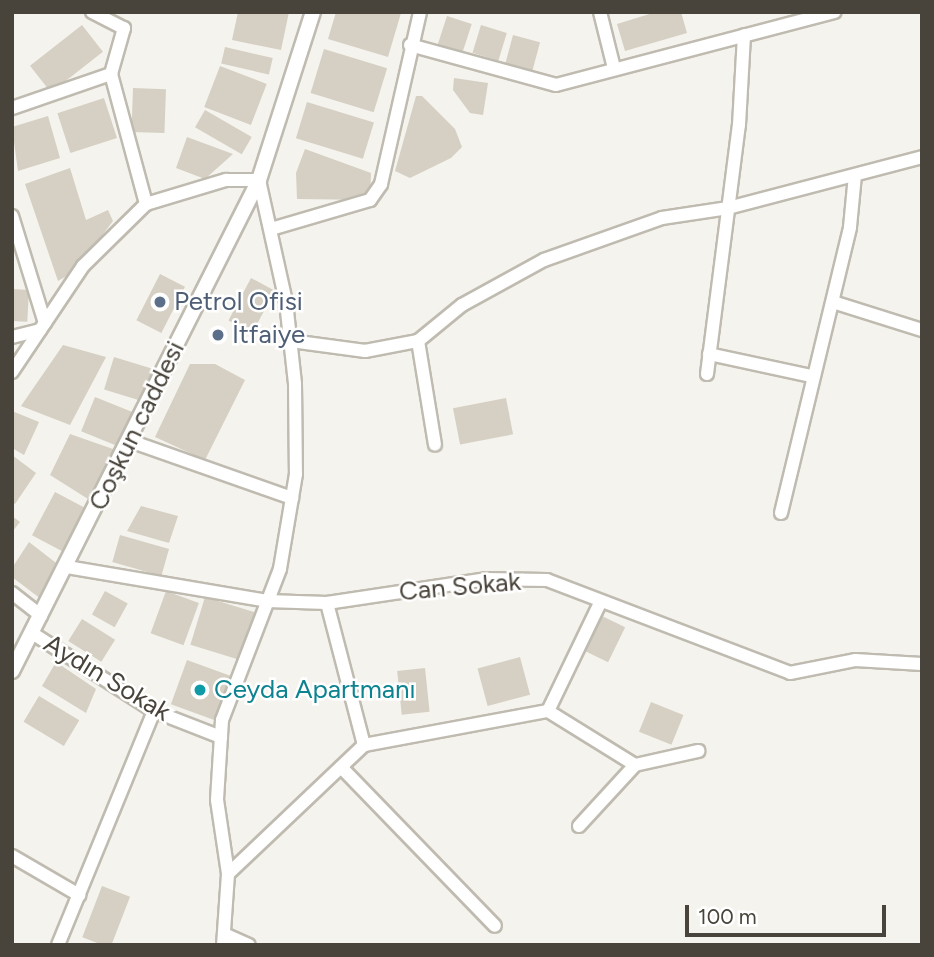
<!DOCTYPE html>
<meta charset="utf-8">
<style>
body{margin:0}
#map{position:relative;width:934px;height:957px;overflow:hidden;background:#f5f3ed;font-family:Figtree,sans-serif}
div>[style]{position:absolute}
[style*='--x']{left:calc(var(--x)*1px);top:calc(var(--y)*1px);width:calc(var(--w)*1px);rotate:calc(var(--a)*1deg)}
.building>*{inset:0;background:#d5d0c3;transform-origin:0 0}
.roads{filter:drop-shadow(2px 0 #bfbbb0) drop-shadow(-2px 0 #bfbbb0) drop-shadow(0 2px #bfbbb0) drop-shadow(0 -2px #bfbbb0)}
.minor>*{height:12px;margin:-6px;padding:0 6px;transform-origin:6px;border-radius:6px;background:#fff}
.tertiary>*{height:14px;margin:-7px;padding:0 7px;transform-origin:7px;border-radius:7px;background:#fff}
.dots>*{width:19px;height:19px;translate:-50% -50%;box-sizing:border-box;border:4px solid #fff;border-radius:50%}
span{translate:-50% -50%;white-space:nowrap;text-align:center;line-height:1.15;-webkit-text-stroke:5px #fff;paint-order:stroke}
.service-label{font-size:26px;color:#4e5e75}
.left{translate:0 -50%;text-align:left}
.street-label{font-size:26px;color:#49443b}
.culture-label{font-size:26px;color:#0d838f}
.frame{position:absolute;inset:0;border:14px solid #49443b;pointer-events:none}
.scale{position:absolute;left:685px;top:905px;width:201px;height:32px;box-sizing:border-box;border:4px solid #49443b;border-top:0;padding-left:9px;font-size:21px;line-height:24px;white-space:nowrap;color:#49443b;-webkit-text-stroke:5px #fff;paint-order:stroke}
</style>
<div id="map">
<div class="building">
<i style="clip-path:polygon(238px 12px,289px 12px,281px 50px,232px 40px)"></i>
<i style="clip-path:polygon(336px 12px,401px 13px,388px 57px,328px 39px)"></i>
<i style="clip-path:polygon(656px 12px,681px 12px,687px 33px,625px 51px,617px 24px)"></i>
<i style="left:447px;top:16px;width:26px;height:31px;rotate:18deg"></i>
<i style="left:82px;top:25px;width:34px;height:66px;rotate:52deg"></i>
<i style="left:481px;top:25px;width:27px;height:29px;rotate:17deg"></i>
<i style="left:513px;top:35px;width:28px;height:29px;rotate:15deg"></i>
<i style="left:225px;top:47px;width:49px;height:17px;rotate:13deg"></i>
<i style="left:324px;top:49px;width:66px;height:46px;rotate:17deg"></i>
<i style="left:220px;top:66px;width:50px;height:44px;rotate:21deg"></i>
<i style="clip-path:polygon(454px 78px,488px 83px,483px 115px,470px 113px,453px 90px)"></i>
<i style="left:133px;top:88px;width:33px;height:44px;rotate:2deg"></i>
<i style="clip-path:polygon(416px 96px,422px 96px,455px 129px,462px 147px,451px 158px,410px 178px,395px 171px)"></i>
<i style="left:104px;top:98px;width:42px;height:49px;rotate:72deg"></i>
<i style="left:307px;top:102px;width:70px;height:38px;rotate:17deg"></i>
<i style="left:205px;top:110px;width:54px;height:20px;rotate:30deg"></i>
<i style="clip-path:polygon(48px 116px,60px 158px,18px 171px,12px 127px)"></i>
<i style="clip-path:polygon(187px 137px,233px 154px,205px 179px,176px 168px)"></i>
<i style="clip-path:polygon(305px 149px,371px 173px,370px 200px,297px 199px,296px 173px)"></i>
<i style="clip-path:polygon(70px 168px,86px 220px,108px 210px,113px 221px,75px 271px,58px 281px,25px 184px)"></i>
<i style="left:160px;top:274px;width:28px;height:52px;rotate:27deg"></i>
<i style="left:251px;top:278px;width:27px;height:48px;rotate:28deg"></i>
<i style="left:12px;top:289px;width:17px;height:32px;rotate:3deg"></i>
<i style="clip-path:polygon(63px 345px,106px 357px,70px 425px,21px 406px)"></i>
<i style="left:114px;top:357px;width:41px;height:34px;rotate:17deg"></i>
<i style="clip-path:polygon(190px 364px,215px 364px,245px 380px,205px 460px,155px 437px)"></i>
<i style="left:95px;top:397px;width:41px;height:37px;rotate:22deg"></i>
<i style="left:506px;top:398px;width:37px;height:54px;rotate:79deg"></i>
<i style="clip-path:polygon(12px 411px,39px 422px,24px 455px,12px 448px)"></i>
<i style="clip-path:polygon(70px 434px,113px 449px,88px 499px,50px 475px)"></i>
<i style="clip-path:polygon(12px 455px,36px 473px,15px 504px,12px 502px)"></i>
<i style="left:55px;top:492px;width:38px;height:49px;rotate:28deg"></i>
<i style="clip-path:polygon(141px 506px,178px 516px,169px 543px,127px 531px)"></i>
<i style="clip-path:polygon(12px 516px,20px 522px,12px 532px)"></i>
<i style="left:120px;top:535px;width:51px;height:28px;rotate:16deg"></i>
<i style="clip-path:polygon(29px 542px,60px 566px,41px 599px,12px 577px,12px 568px)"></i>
<i style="left:105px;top:591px;width:26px;height:27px;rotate:29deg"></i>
<i style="left:166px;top:591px;width:35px;height:45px;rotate:20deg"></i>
<i style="left:205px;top:597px;width:52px;height:50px;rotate:17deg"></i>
<i style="left:600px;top:615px;width:28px;height:39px;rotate:26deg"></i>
<i style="left:82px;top:619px;width:39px;height:26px;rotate:32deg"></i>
<i style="left:520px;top:657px;width:39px;height:44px;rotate:75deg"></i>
<i style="left:187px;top:660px;width:46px;height:47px;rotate:20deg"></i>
<i style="clip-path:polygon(56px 662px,96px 689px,86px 713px,42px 686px)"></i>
<i style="left:425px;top:668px;width:44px;height:28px;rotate:84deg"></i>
<i style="left:39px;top:696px;width:47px;height:30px;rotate:31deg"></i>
<i style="left:651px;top:702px;width:35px;height:32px;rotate:22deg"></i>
<i style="left:102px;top:886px;width:30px;height:55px;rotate:21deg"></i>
</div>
<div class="roads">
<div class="minor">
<i style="--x:92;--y:12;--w:36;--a:27"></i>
<i style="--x:124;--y:28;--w:48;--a:105.8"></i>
<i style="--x:111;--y:74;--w:135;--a:74.9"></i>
<i style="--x:146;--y:204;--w:84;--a:-16.7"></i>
<i style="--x:226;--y:180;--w:33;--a:0"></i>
<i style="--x:259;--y:180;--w:125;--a:77.5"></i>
<i style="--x:286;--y:302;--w:82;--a:83.7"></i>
<i style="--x:295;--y:384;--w:90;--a:89.4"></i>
<i style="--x:296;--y:474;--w:96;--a:99.6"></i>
<i style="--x:280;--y:569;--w:162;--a:111"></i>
<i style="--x:222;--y:720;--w:80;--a:93.6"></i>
<i style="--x:217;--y:800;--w:75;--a:81.5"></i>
<i style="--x:228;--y:874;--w:71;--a:94"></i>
<i style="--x:600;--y:12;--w:58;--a:76"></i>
<i style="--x:410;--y:45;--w:151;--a:15.3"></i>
<i style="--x:556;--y:85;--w:288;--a:-14.7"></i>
<i style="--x:12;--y:108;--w:105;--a:-19"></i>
<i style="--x:12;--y:216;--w:112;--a:72.9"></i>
<i style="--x:271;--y:229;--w:103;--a:-16.3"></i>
<i style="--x:370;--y:200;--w:19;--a:-55"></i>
<i style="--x:381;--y:184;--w:176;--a:-77.2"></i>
<i style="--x:833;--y:302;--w:93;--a:17.5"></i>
<i style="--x:12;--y:337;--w:29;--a:-14"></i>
<i style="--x:291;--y:341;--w:75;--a:7.7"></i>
<i style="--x:365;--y:351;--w:54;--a:-10.7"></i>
<i style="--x:418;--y:341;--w:57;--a:-39.3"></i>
<i style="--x:462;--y:305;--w:94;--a:-28.8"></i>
<i style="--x:544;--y:260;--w:125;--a:-19.6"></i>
<i style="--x:662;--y:218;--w:67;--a:-8.6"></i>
<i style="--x:728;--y:208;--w:201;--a:-14.7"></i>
<i style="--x:418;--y:341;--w:105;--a:80.7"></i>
<i style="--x:709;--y:354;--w:105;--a:12.1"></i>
<i style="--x:12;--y:372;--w:128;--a:-56.2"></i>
<i style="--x:83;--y:266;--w:88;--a:-44.5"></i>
<i style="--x:707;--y:374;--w:251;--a:-82.7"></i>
<i style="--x:739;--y:125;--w:90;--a:-86.8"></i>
<i style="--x:130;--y:441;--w:172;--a:19.4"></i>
<i style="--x:781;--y:513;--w:294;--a:-76.4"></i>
<i style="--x:850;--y:227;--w:52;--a:-84.5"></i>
<i style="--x:67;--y:567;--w:203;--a:9.6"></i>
<i style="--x:267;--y:601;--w:60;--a:1.9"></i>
<i style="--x:327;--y:603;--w:162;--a:-8.5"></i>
<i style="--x:487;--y:579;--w:60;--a:1"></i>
<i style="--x:547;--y:580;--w:260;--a:20.9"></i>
<i style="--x:790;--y:673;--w:66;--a:-11.3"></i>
<i style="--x:855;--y:660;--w:67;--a:3.4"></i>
<i style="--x:12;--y:593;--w:37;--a:38"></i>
<i style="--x:327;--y:603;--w:147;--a:75.4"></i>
<i style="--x:32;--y:633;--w:145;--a:32.6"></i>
<i style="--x:154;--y:711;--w:72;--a:21.2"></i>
<i style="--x:548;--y:711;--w:122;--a:-64.3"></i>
<i style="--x:341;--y:767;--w:221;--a:45.9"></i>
<i style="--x:579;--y:826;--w:83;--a:-47.4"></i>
<i style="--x:635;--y:765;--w:65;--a:-12.5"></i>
<i style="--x:12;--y:856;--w:78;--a:30.2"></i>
<i style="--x:228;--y:874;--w:187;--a:-43.5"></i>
<i style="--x:364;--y:745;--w:187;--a:-10.5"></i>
<i style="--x:548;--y:711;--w:102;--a:31.8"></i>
<i style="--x:224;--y:934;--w:27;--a:24"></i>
<i style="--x:58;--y:945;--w:253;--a:-67.7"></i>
</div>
<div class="tertiary">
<i style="--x:12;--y:671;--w:550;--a:-63.3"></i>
<i style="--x:259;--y:180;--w:176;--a:-72.2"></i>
</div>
</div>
<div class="dots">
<i style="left:160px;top:302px;background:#5c6f8a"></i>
<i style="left:218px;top:335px;background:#5c6f8a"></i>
<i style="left:200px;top:690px;background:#0f9aa8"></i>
</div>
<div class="service-label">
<span class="left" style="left:174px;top:302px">Petrol Ofisi</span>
<span class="left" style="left:232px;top:335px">İtfaiye</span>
</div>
<div class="street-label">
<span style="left:137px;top:426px;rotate:-64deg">Coşkun caddesi</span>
<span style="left:460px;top:587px;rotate:-5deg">Can Sokak</span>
<span style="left:107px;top:678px;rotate:31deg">Aydın Sokak</span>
</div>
<div class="culture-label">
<span class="left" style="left:214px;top:690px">Ceyda Apartmanı</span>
</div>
<div class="frame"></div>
<div class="scale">100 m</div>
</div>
